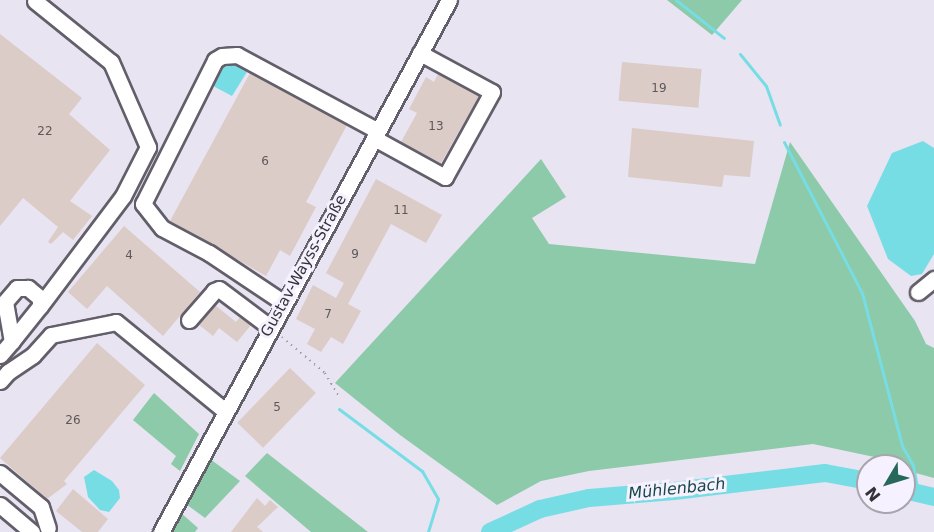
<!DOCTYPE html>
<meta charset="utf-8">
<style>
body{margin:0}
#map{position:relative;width:934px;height:532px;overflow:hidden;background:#e8e4f1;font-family:"DejaVu Sans",sans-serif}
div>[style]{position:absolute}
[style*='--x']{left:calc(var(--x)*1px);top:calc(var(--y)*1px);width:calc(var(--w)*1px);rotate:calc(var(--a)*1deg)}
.green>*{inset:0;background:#8ccaa9}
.water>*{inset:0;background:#77dde5}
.stream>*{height:3px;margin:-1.5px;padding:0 1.5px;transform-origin:1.5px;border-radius:1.5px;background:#77dde5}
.river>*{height:18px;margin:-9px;padding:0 9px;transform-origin:9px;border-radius:9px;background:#77dde5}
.building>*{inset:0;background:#dbccc7;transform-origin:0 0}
.path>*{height:1.5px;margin-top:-0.75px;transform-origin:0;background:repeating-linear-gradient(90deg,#a29fa9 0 1.5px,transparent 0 6px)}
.roads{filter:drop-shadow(2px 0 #635f6a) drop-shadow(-2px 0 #635f6a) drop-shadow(0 2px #635f6a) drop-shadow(0 -2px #635f6a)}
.minor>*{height:15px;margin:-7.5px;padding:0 7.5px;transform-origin:7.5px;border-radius:7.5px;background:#fff}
span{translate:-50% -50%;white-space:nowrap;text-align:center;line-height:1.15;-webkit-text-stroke:6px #f6f1fe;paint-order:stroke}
.number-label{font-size:12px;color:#5d585b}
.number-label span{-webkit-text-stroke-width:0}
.street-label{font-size:15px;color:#333237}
.water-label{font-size:16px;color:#18474a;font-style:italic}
.north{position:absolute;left:856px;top:454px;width:60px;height:60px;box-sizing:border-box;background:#f6f1fe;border:2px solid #a8a5ae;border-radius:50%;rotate:232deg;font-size:16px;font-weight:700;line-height:24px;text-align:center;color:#333237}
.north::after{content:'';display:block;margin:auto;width:21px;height:27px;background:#26695b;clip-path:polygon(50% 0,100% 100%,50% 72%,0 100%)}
</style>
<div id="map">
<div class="green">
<i style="clip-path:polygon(667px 0,742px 0,712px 35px)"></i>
<i style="clip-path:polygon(790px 142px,915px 321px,926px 344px,934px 348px,934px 478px,912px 472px,898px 462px,813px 444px,589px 471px,541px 481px,497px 505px,400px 435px,335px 383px,541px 159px,566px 197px,532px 218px,549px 244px,755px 264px)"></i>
<i style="clip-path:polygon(154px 393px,199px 434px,180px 471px,171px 464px,176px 456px,133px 420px)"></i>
<i style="clip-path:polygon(267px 453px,368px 532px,311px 532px,245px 476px)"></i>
<i style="clip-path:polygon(210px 459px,240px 481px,205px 518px,186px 504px)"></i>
<i style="clip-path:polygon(181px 513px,198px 528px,195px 532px,171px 532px)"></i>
</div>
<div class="water">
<i style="clip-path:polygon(229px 62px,238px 63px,246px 68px,247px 72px,232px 96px,215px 87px,212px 82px,219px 67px)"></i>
<i style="clip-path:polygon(923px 141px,934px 148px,934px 254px,922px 274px,911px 276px,888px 259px,867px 206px,892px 153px)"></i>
<i style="clip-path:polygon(94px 470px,112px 481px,119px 490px,120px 498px,109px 512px,100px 510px,88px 497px,84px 477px)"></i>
</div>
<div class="stream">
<i style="--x:676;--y:0;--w:61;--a:38.4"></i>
<i style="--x:740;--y:54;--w:41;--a:50.9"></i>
<i style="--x:766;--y:86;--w:41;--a:70.3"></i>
<i style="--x:784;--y:142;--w:170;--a:62.7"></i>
<i style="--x:862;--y:293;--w:158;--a:75.3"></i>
<i style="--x:902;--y:446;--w:22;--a:60"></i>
<i style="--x:913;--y:465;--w:28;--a:80"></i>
<i style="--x:339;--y:409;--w:104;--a:36.8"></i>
<i style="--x:422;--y:471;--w:32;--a:60"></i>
<i style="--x:438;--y:499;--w:34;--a:107"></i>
</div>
<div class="river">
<i style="--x:904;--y:490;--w:31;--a:13"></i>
<i style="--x:490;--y:532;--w:55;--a:-24.7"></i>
<i style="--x:540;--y:509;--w:50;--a:-12.7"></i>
<i style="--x:589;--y:498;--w:85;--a:-4.7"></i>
<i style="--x:674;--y:491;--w:152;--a:-6.8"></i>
<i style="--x:825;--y:473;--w:44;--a:10.5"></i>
</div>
<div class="building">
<i style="clip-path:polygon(0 34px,82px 98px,69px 114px,110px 150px,70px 201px,92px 216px,73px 240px,63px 232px,51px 244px,48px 242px,58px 227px,23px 198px,0 226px)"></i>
<i style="left:622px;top:62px;width:80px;height:39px;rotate:5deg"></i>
<i style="clip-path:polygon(250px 73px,347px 125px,306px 202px,316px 207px,290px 256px,280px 250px,266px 276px,170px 221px)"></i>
<i style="clip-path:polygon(438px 74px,479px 96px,441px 163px,401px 142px,417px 113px,409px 109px,426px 77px,434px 82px)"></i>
<i style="clip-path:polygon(632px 128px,754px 141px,750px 177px,724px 175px,722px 187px,628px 177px)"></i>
<i style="clip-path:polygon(376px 179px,442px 215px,426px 243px,391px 224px,348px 304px,361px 311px,343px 344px,331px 337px,321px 352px,307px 344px,315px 329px,296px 319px,313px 285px,336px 298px,344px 283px,326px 273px)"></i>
<i style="clip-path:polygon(124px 226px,200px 292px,163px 336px,107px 286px,87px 309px,68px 292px)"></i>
<i style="clip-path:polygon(215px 305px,236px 322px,240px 317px,251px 325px,237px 342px,219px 328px,213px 336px,198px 324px)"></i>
<i style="clip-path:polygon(97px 343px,145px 385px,64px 481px,67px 484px,47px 499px,0 458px)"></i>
<i style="left:290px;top:368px;width:36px;height:76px;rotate:44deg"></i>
<i style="clip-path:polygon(73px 489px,108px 519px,98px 532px,82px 532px,56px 511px)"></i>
<i style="clip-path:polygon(257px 498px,265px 506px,270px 500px,278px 507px,257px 527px,263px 532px,231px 532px)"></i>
</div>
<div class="path">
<i style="--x:282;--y:337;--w:56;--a:39.9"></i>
<i style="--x:325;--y:373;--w:27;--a:59"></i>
</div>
<div class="roads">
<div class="minor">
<i style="--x:35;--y:1;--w:97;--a:38.8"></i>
<i style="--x:111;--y:62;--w:93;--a:66.5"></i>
<i style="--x:148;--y:147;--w:55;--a:117"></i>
<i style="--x:123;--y:196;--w:138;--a:127"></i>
<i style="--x:374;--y:138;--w:81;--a:28.8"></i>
<i style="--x:445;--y:177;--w:97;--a:-61.1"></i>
<i style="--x:492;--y:92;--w:82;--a:-151.6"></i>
<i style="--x:918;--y:292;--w:21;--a:-39"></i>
<i style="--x:284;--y:303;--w:90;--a:-146.3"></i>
<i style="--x:209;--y:253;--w:53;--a:-152"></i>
<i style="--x:162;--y:228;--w:31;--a:-128"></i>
<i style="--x:143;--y:204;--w:161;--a:-63.4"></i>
<i style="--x:215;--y:60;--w:8;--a:-30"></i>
<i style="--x:222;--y:56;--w:15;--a:-4"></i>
<i style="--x:237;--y:55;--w:160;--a:28.3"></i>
<i style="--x:189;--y:320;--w:38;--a:-49"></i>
<i style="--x:214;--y:291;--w:5;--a:-22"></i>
<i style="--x:219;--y:289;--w:65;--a:36.9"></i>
<i style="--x:0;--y:355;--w:18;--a:-49"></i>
<i style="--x:12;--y:341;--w:45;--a:-51.3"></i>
<i style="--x:40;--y:306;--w:8;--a:-90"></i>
<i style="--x:40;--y:298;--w:16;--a:-140"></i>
<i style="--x:28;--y:288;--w:11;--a:180"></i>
<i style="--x:17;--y:288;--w:18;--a:131"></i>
<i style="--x:5;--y:302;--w:40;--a:80"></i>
<i style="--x:0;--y:381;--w:12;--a:-48"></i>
<i style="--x:8;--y:372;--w:30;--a:-34"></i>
<i style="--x:33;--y:355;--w:27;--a:-48"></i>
<i style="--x:51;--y:335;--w:66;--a:-11.3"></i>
<i style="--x:116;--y:322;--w:141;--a:39.2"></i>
<i style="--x:0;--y:473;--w:53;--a:39.7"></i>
<i style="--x:41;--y:507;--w:22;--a:72"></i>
<i style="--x:0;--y:505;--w:42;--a:40.2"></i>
<i style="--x:161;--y:532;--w:605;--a:-61.57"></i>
</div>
</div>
<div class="number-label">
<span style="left:659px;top:89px">19</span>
<span style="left:436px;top:127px">13</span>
<span style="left:45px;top:132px">22</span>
<span style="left:265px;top:162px">6</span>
<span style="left:401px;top:211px">11</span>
<span style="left:355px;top:255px">9</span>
<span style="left:129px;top:256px">4</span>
<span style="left:328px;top:315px">7</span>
<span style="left:277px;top:408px">5</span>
<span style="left:73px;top:421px">26</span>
</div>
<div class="street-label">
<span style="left:304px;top:266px;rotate:-61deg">Gustav-Wayss-Straße</span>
</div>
<div class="water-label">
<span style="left:677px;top:489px;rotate:-6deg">Mühlenbach</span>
</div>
<div class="north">N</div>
</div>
